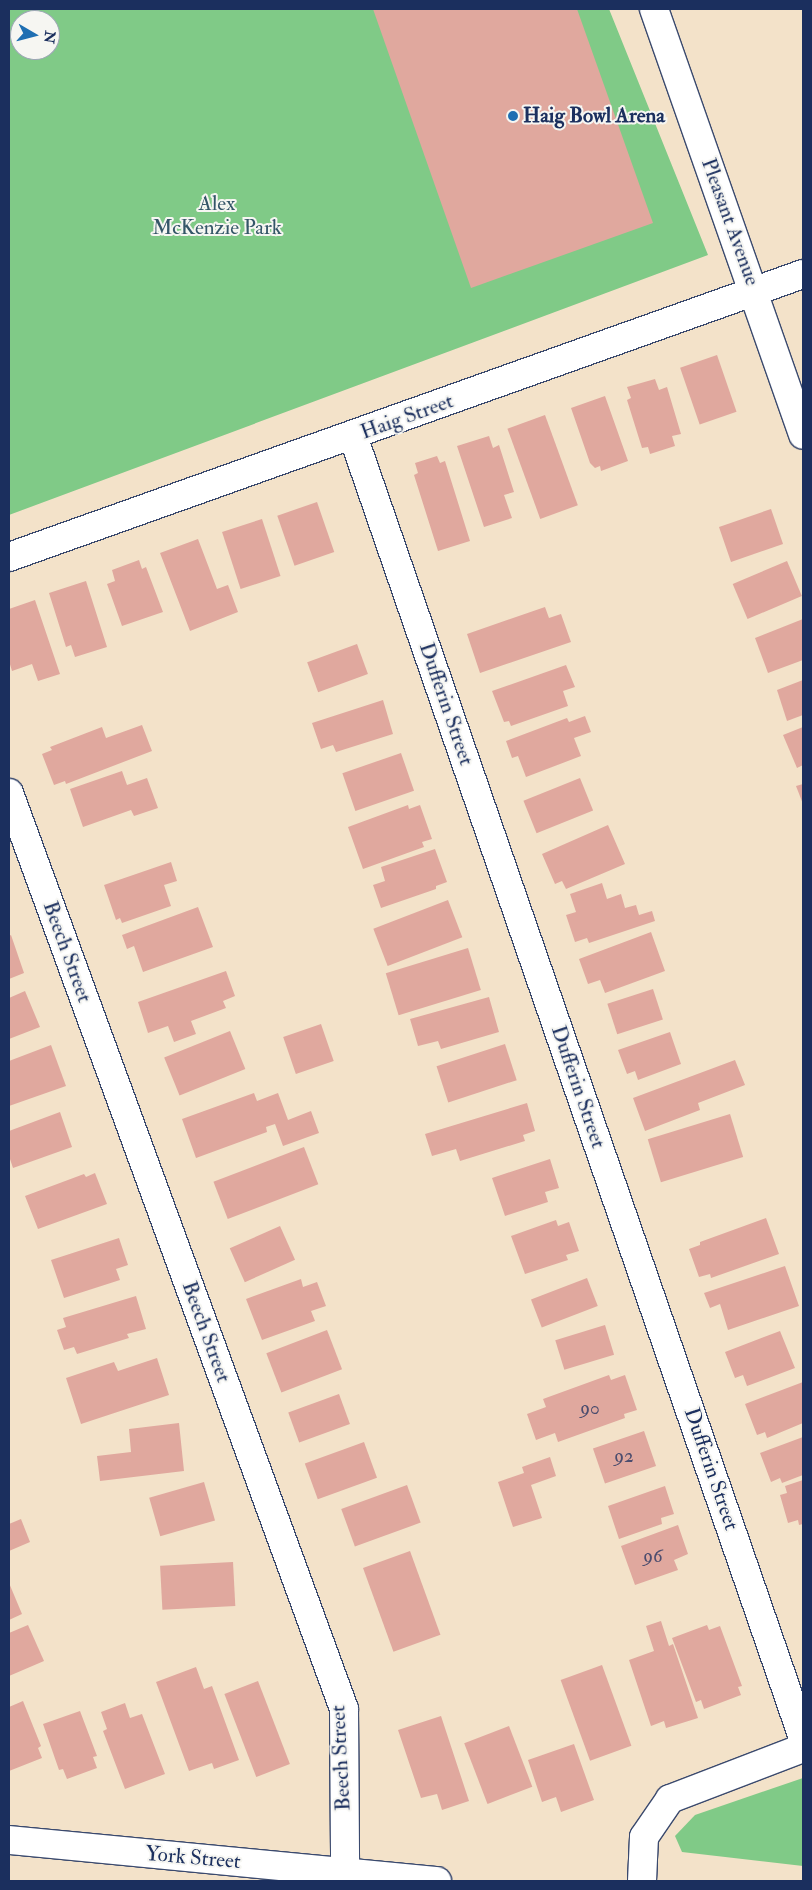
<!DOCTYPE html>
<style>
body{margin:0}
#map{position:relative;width:812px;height:1890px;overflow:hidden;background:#f3e2c9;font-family:"IM FELL Double Pica",serif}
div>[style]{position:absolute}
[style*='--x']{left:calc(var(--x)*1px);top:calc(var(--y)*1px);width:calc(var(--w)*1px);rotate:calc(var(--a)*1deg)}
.green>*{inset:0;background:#80ca87}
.building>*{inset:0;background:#e0a89e;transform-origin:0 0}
.roads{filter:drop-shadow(1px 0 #3b4a6e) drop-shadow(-1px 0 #3b4a6e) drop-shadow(0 1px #3b4a6e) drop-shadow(0 -1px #3b4a6e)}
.minor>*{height:28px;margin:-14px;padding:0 14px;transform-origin:14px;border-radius:14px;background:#fff}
.dots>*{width:14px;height:14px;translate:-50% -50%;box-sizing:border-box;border:2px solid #f6f6f2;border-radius:50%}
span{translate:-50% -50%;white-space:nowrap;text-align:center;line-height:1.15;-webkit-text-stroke:4px #f6f6f2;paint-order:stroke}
.number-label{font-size:19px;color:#4c4d6e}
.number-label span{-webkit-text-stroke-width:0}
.poi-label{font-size:21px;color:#1b2f5e;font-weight:700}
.left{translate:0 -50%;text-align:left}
.park-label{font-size:21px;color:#345668}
.street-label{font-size:21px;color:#1b2f5e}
.frame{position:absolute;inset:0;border:10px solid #1b2f5e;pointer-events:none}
.north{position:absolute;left:10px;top:10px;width:50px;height:50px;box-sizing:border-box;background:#f6f6f2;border:1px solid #9ea6b7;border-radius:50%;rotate:98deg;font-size:14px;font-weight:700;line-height:20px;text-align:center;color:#1b2f5e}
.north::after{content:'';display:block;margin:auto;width:18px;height:22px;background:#1f6fb2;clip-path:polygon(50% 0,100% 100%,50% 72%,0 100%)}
</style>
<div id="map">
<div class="green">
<i style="clip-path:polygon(evenodd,9px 9px,609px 9px,708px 255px,9px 515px,9px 9px,20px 20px,50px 20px,50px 50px,20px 50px,20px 20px)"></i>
<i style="clip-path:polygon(803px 1778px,803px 1866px,682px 1852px,675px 1836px,695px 1815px)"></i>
</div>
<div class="building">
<i style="clip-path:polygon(373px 9px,577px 9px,653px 223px,471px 288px)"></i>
<i style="left:717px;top:355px;width:60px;height:39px;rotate:71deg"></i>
<i style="clip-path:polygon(655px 379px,659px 390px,667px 387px,681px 434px,672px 436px,675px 446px,650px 454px,648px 447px,642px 448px,627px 400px,631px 398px,627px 387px)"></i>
<i style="clip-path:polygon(605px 396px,628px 461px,601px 471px,600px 466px,595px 468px,590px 463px,571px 408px)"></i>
<i style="left:545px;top:415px;width:96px;height:40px;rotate:70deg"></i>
<i style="clip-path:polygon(489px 436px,493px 448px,499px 445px,514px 492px,504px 495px,512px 518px,484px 527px,457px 446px)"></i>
<i style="clip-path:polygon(437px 456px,440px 463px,445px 461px,470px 541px,438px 551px,414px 475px,418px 473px,415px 463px)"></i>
<i style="left:317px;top:502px;width:53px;height:42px;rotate:71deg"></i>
<i style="left:771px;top:509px;width:37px;height:55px;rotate:71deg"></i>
<i style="left:262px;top:519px;width:60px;height:42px;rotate:72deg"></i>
<i style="clip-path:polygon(198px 539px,217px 589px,228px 585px,238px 612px,190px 631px,160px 553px)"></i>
<i style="clip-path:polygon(139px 560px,142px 569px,146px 567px,163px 612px,122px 626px,107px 584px,115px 581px,112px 570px)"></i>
<i style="left:787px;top:561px;width:38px;height:59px;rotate:67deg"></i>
<i style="clip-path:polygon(86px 581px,107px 647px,75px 657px,71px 645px,66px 647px,49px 593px)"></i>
<i style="clip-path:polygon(35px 600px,60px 674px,38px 681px,32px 664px,12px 671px,9px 661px,9px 609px)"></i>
<i style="clip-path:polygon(545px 607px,549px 618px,561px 614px,571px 642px,480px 673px,467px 634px)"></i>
<i style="clip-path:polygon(803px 619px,803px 660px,768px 673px,755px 638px)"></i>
<i style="left:357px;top:644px;width:32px;height:53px;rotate:70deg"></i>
<i style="clip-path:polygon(566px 665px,575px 687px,563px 691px,568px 706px,511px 726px,509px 721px,504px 722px,492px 691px)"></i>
<i style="clip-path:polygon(803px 680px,803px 715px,787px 721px,777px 690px)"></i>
<i style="clip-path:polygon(383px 700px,393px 734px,336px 752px,333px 745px,321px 749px,312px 723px)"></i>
<i style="clip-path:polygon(585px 716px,591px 732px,574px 738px,581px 756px,526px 777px,518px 756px,512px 758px,506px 741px,567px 718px,569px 722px)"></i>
<i style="clip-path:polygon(142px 725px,152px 751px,66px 784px,65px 781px,54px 785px,42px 754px,52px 750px,50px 747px,102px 727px,106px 738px)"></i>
<i style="clip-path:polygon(803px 727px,803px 765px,797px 768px,783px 735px)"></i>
<i style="left:401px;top:753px;width:40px;height:62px;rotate:71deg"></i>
<i style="clip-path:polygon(122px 771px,127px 785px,147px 778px,158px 808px,134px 816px,131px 810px,83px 827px,70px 789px)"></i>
<i style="left:580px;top:778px;width:35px;height:61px;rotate:68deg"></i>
<i style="clip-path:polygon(803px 784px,803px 804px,796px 786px)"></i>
<i style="clip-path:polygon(408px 805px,409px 809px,420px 805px,432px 839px,422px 842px,424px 847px,363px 869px,348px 827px)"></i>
<i style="clip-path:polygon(608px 825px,625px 864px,566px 889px,562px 881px,555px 884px,542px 854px)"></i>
<i style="clip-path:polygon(435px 849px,447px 882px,436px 886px,436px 889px,381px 908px,373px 885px,385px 881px,381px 867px)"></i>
<i style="clip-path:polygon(171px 862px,177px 881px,164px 885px,171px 906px,122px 923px,120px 918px,116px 920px,104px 885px)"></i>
<i style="clip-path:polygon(602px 883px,607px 899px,621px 894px,625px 908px,636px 905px,639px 915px,652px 911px,655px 921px,589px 943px,587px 938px,575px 942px,566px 915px,576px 912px,570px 894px)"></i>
<i style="left:448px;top:900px;width:40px;height:80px;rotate:69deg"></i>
<i style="clip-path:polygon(198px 907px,213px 947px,143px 972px,134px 946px,127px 949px,122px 935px)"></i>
<i style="clip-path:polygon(651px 932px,665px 971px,605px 993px,600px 980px,588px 984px,579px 959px)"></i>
<i style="clip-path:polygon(11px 935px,24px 973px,9px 979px,9px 936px)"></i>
<i style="left:468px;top:948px;width:44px;height:86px;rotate:73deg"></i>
<i style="clip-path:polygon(226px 971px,235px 996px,223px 1001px,226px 1008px,191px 1021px,196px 1034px,174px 1042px,168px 1026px,148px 1033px,138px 1002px)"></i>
<i style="left:653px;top:989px;width:32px;height:48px;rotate:72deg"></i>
<i style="clip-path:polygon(25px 991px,40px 1027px,9px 1039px,9px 998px)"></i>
<i style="clip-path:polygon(489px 997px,499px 1032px,441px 1049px,438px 1041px,418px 1046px,410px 1019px)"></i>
<i style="left:321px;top:1024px;width:39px;height:40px;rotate:71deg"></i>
<i style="left:230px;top:1031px;width:41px;height:71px;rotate:68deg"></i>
<i style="clip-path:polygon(670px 1032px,681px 1064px,638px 1080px,635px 1071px,627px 1074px,618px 1050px)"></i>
<i style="left:505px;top:1044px;width:38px;height:72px;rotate:72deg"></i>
<i style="clip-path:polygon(51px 1045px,66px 1086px,9px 1106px,9px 1061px)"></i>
<i style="clip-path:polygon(735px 1060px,745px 1085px,698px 1103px,700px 1110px,645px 1131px,633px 1098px)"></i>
<i style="clip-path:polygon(254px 1093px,257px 1101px,278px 1093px,288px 1120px,311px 1111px,319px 1133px,283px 1146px,275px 1124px,266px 1127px,267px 1132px,196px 1158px,182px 1119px)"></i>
<i style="clip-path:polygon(527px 1103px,535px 1131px,523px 1135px,525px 1141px,460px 1161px,456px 1149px,432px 1156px,425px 1134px)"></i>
<i style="clip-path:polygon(60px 1112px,72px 1147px,13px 1168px,9px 1156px,9px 1131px)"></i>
<i style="left:730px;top:1114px;width:45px;height:86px;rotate:73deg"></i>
<i style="left:304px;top:1147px;width:40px;height:97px;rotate:69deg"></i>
<i style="clip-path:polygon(550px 1159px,559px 1188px,545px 1192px,548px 1202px,505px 1216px,492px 1178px)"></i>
<i style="clip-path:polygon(95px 1173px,107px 1204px,38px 1229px,25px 1196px,84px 1174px,86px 1177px)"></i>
<i style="clip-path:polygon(766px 1218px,779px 1254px,711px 1278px,710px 1274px,699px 1277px,689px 1249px,700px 1245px,700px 1242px)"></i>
<i style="clip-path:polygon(556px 1220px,558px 1226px,569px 1222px,579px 1251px,566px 1255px,568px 1260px,525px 1274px,511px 1236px)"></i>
<i style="left:280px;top:1226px;width:37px;height:55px;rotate:66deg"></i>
<i style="clip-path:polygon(119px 1238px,128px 1265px,116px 1269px,120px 1280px,64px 1298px,51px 1260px)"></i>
<i style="clip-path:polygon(785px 1266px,799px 1306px,728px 1330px,720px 1304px,710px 1308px,704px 1293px)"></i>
<i style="left:587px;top:1278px;width:30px;height:60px;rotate:69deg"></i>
<i style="clip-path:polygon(301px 1279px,303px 1287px,317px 1282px,326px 1306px,311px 1311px,315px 1321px,262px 1340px,246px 1299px)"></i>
<i style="clip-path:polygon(136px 1296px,146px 1329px,127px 1334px,129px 1338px,77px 1354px,74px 1347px,64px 1350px,57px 1330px,66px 1327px,63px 1318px)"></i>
<i style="left:605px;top:1325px;width:31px;height:52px;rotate:73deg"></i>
<i style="left:327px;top:1330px;width:42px;height:65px;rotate:69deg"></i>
<i style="clip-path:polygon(780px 1331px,795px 1368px,747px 1386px,743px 1375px,735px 1378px,725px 1352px)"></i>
<i style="clip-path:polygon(157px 1358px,169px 1395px,81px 1424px,66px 1378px,114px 1362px,118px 1371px)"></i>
<i style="clip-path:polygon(609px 1375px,611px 1380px,625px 1375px,637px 1410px,624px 1414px,625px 1418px,558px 1442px,555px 1433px,536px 1440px,527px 1414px,546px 1407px,543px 1399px)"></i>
<i style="clip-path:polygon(803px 1382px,803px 1423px,767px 1438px,765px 1432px,757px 1435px,745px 1404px)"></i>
<i style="left:339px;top:1394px;width:32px;height:54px;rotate:70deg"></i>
<i style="clip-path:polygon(179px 1423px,184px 1471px,100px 1481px,97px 1456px,131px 1452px,129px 1429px)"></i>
<i style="left:644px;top:1431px;width:37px;height:54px;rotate:71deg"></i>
<i style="clip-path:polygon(803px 1437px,803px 1475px,782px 1483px,780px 1478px,771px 1482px,760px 1453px)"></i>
<i style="left:364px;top:1442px;width:38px;height:63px;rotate:70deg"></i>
<i style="clip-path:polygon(550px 1457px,556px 1476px,531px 1485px,542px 1518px,513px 1527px,498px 1482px,524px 1473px,522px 1467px)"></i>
<i style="clip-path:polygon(803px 1480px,803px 1524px,799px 1525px,798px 1520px,788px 1523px,780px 1495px,787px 1493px,785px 1486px)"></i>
<i style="left:204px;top:1482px;width:40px;height:57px;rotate:74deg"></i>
<i style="left:407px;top:1485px;width:40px;height:70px;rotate:70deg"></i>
<i style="clip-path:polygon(665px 1486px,674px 1514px,661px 1518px,662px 1524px,619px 1539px,608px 1506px)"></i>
<i style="clip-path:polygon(21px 1519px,30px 1542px,9px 1551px,9px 1524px)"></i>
<i style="clip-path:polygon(678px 1525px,688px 1554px,674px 1560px,678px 1570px,635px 1585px,621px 1546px)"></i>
<i style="left:410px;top:1551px;width:89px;height:50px;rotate:70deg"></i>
<i style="left:233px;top:1562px;width:44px;height:73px;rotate:87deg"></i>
<i style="clip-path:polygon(9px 1583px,22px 1614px,9px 1620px)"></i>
<i style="clip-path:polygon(661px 1621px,669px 1646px,673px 1644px,698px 1718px,666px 1728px,664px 1721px,651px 1726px,629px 1660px,654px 1651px,646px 1626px)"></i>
<i style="clip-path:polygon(28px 1625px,44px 1661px,9px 1676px,9px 1633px)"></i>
<i style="clip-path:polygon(707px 1625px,709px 1630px,720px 1626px,742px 1686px,738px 1687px,741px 1695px,704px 1709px,701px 1700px,696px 1702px,672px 1638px)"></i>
<i style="left:602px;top:1665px;width:86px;height:44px;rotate:70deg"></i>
<i style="clip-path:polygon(196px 1667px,204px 1689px,212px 1686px,239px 1760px,214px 1769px,212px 1763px,189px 1771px,156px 1682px)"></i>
<i style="left:258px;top:1681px;width:89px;height:36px;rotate:69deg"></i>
<i style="clip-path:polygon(23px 1701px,41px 1746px,38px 1748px,42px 1758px,9px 1771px,9px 1707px)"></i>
<i style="clip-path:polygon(125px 1703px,130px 1718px,142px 1714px,165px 1774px,125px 1789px,103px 1731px,107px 1729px,101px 1712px)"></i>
<i style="clip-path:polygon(80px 1711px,97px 1756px,93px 1757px,97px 1768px,67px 1779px,63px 1769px,59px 1770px,43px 1724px)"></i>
<i style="clip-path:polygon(441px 1716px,469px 1801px,442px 1810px,437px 1794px,421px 1798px,398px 1730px)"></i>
<i style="left:509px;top:1726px;width:65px;height:48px;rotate:69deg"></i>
<i style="clip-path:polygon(574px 1744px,594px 1800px,561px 1812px,556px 1797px,542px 1802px,528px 1760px)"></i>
</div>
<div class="roads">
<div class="minor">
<i style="--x:654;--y:9;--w:451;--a:70.7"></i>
<i style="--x:353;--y:436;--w:1378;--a:70.93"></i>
<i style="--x:9;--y:557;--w:843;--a:-19.62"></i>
<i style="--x:9;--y:793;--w:975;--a:69.91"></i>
<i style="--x:344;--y:1709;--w:163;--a:89.6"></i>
<i style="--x:345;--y:1872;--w:9;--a:72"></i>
<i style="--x:9;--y:1840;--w:430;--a:5.5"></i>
<i style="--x:642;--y:1881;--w:44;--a:-87.4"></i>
<i style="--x:644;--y:1837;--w:46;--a:-55.6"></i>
<i style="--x:670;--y:1799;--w:142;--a:-21"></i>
</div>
</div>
<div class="dots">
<i style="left:513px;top:116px;background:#1f6fb2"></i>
</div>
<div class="number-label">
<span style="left:590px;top:1409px">90</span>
<span style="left:624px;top:1457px">92</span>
<span style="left:653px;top:1557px">96</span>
</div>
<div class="poi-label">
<span class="left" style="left:523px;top:116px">Haig Bowl Arena</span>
</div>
<div class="park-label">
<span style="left:217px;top:216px">Alex<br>McKenzie Park</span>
</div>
<div class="street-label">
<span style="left:730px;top:222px;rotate:70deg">Pleasant Avenue</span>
<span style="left:407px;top:417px;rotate:-20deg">Haig Street</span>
<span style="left:446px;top:704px;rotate:71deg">Dufferin Street</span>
<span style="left:67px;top:952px;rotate:70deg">Beech Street</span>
<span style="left:578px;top:1087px;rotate:71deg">Dufferin Street</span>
<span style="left:206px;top:1332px;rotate:70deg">Beech Street</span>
<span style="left:711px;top:1469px;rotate:71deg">Dufferin Street</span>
<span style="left:341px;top:1758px;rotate:-93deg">Beech Street</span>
<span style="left:193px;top:1858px;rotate:5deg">York Street</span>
</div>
<div class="frame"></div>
<div class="north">N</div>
</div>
